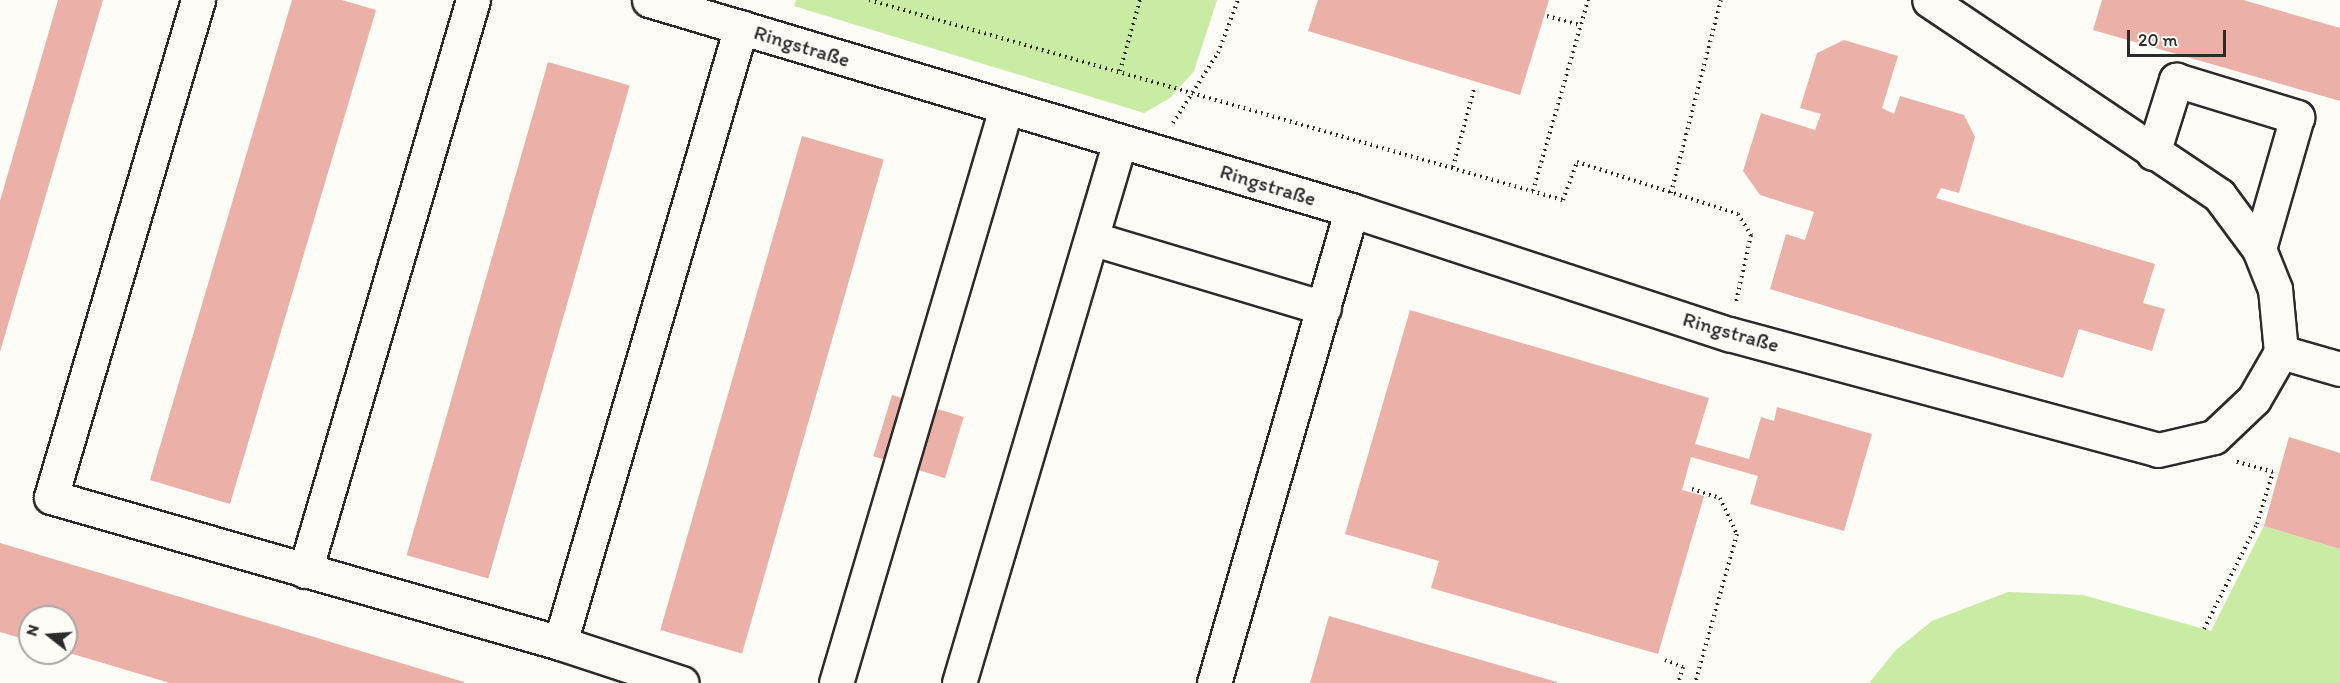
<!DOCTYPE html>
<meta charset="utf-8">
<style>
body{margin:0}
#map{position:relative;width:2340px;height:683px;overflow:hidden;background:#fdfcf7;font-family:Itim,sans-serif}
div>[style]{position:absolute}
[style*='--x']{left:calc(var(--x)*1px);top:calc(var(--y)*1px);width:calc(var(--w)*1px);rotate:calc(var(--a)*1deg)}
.green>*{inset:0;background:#c9eba4}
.building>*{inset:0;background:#ebb1a9;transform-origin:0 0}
.path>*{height:4px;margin-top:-2px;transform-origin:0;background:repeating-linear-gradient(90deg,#2b2b2b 0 1.5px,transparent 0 6px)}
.roads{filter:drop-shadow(2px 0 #2b2b2b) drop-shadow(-2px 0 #2b2b2b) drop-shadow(0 2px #2b2b2b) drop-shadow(0 -2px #2b2b2b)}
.minor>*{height:33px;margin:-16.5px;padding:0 16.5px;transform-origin:16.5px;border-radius:16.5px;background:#fdfcf7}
span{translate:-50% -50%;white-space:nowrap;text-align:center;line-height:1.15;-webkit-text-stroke:5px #fdfcf7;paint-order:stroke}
.street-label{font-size:21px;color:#2b2b2b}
.north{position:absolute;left:18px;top:605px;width:60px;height:60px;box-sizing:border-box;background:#fdfcf7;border:2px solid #a9a8a5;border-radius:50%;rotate:287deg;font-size:16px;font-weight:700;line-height:24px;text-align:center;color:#2b2b2b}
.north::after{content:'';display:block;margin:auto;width:21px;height:27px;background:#2b2b2b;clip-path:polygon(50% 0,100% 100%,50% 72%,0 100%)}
.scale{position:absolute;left:2127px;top:30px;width:99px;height:27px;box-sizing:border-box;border:3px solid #2b2b2b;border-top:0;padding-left:8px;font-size:18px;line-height:21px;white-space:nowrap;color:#2b2b2b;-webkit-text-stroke:4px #fdfcf7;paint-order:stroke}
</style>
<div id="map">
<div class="green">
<i style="clip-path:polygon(796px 0,1217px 0,1194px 71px,1170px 98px,1144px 113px,794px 6px)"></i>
<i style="clip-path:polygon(2264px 526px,2340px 549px,2340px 683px,1869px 683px,1896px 650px,1932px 621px,2008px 592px,2083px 595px,2211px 631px)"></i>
</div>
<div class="building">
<i style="clip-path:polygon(58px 0,103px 0,0 352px,0 201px)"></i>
<i style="clip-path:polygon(292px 0,342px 0,376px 10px,230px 504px,150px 480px)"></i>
<i style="clip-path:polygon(1318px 0,1549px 0,1520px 95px,1308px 31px)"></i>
<i style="clip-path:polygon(2102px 0,2243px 0,2340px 28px,2340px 101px,2093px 30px)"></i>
<i style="clip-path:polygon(1844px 40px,1898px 56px,1882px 108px,1894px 114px,1900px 96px,1964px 115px,1975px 137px,1959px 193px,1941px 188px,1936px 198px,2155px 264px,2143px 303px,2165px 309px,2152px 351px,2079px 329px,2063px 378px,1770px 289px,1786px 234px,1805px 240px,1814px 212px,1760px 195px,1743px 171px,1761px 113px,1815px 130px,1821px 114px,1800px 108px,1817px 53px)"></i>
<i style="left:548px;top:62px;width:85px;height:513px;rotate:16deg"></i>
<i style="left:802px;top:136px;width:85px;height:514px;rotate:16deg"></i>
<i style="clip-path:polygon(1410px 310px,1709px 398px,1695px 444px,1749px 459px,1761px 417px,1774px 421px,1777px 407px,1872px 434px,1844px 531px,1750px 504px,1758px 476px,1691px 457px,1682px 490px,1704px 496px,1658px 654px,1431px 588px,1439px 561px,1345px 534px)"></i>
<i style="left:892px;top:395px;width:75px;height:64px;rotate:17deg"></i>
<i style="clip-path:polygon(2289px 437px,2340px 453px,2340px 549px,2264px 526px)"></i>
<i style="clip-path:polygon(0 543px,464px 682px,464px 683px,170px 683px,66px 652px,66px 617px,30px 617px,30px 641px,0 632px)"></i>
<i style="clip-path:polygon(1329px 616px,1557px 682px,1557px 683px,1310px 683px)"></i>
</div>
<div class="path">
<i style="--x:869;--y:0;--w:722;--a:16.08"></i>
<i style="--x:1563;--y:200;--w:40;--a:-69.8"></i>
<i style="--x:1577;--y:162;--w:169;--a:17.9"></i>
<i style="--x:1738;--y:214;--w:25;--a:58"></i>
<i style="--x:1751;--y:235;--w:69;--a:102.6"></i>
<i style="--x:1547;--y:16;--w:35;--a:15"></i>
<i style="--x:1120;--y:71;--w:74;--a:-74.3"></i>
<i style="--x:1173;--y:123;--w:83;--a:-57.3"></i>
<i style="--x:1218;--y:53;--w:57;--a:-69.3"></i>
<i style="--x:1453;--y:167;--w:81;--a:-74.9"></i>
<i style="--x:1533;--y:191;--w:199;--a:-73.9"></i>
<i style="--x:1671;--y:193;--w:199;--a:-75.5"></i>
<i style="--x:1692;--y:489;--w:29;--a:18"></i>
<i style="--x:1720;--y:498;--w:40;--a:65"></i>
<i style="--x:1737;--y:534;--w:155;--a:105.7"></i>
<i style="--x:2204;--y:629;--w:118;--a:-63.2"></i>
<i style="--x:2257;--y:524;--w:54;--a:-72.9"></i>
<i style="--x:2273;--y:472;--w:40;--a:-164"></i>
<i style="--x:1665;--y:660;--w:19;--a:21"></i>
<i style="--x:1683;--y:667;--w:17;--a:107"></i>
</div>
<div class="roads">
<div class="minor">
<i style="--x:198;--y:0;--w:518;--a:106.48"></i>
<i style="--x:51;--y:497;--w:530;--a:16"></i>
<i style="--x:560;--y:643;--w:128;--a:18.2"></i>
<i style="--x:649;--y:0;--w:733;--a:16.65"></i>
<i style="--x:1351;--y:210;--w:398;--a:18.2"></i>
<i style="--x:1729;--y:334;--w:444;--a:15.1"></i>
<i style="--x:2158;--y:450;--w:57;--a:-13.1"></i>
<i style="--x:2214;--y:437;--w:55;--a:-43.5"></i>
<i style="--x:2254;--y:399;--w:54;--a:-60.1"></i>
<i style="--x:2281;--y:352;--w:63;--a:-95.4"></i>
<i style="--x:2275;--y:289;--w:43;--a:-111.8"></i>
<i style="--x:2259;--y:249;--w:67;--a:-126.5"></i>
<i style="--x:2219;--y:195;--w:349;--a:-146.1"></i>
<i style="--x:2153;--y:153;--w:77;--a:-72.5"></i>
<i style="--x:2176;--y:80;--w:127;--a:17"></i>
<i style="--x:2297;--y:117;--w:137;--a:106.1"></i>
<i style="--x:1094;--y:239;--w:240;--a:16.7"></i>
<i style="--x:2281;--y:352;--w:61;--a:16.1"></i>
<i style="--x:305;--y:571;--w:595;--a:-73.61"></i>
<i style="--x:560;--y:643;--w:642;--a:-73.63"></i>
<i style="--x:836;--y:683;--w:600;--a:-73.53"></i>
<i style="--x:959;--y:683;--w:565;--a:-73.46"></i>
<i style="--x:1214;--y:683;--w:492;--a:-73.8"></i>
</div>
</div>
<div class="street-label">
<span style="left:802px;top:46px;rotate:17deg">Ringstraße</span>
<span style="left:1268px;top:185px;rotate:17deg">Ringstraße</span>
<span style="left:1731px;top:332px;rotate:16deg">Ringstraße</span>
</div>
<div class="north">N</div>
<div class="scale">20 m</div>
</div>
